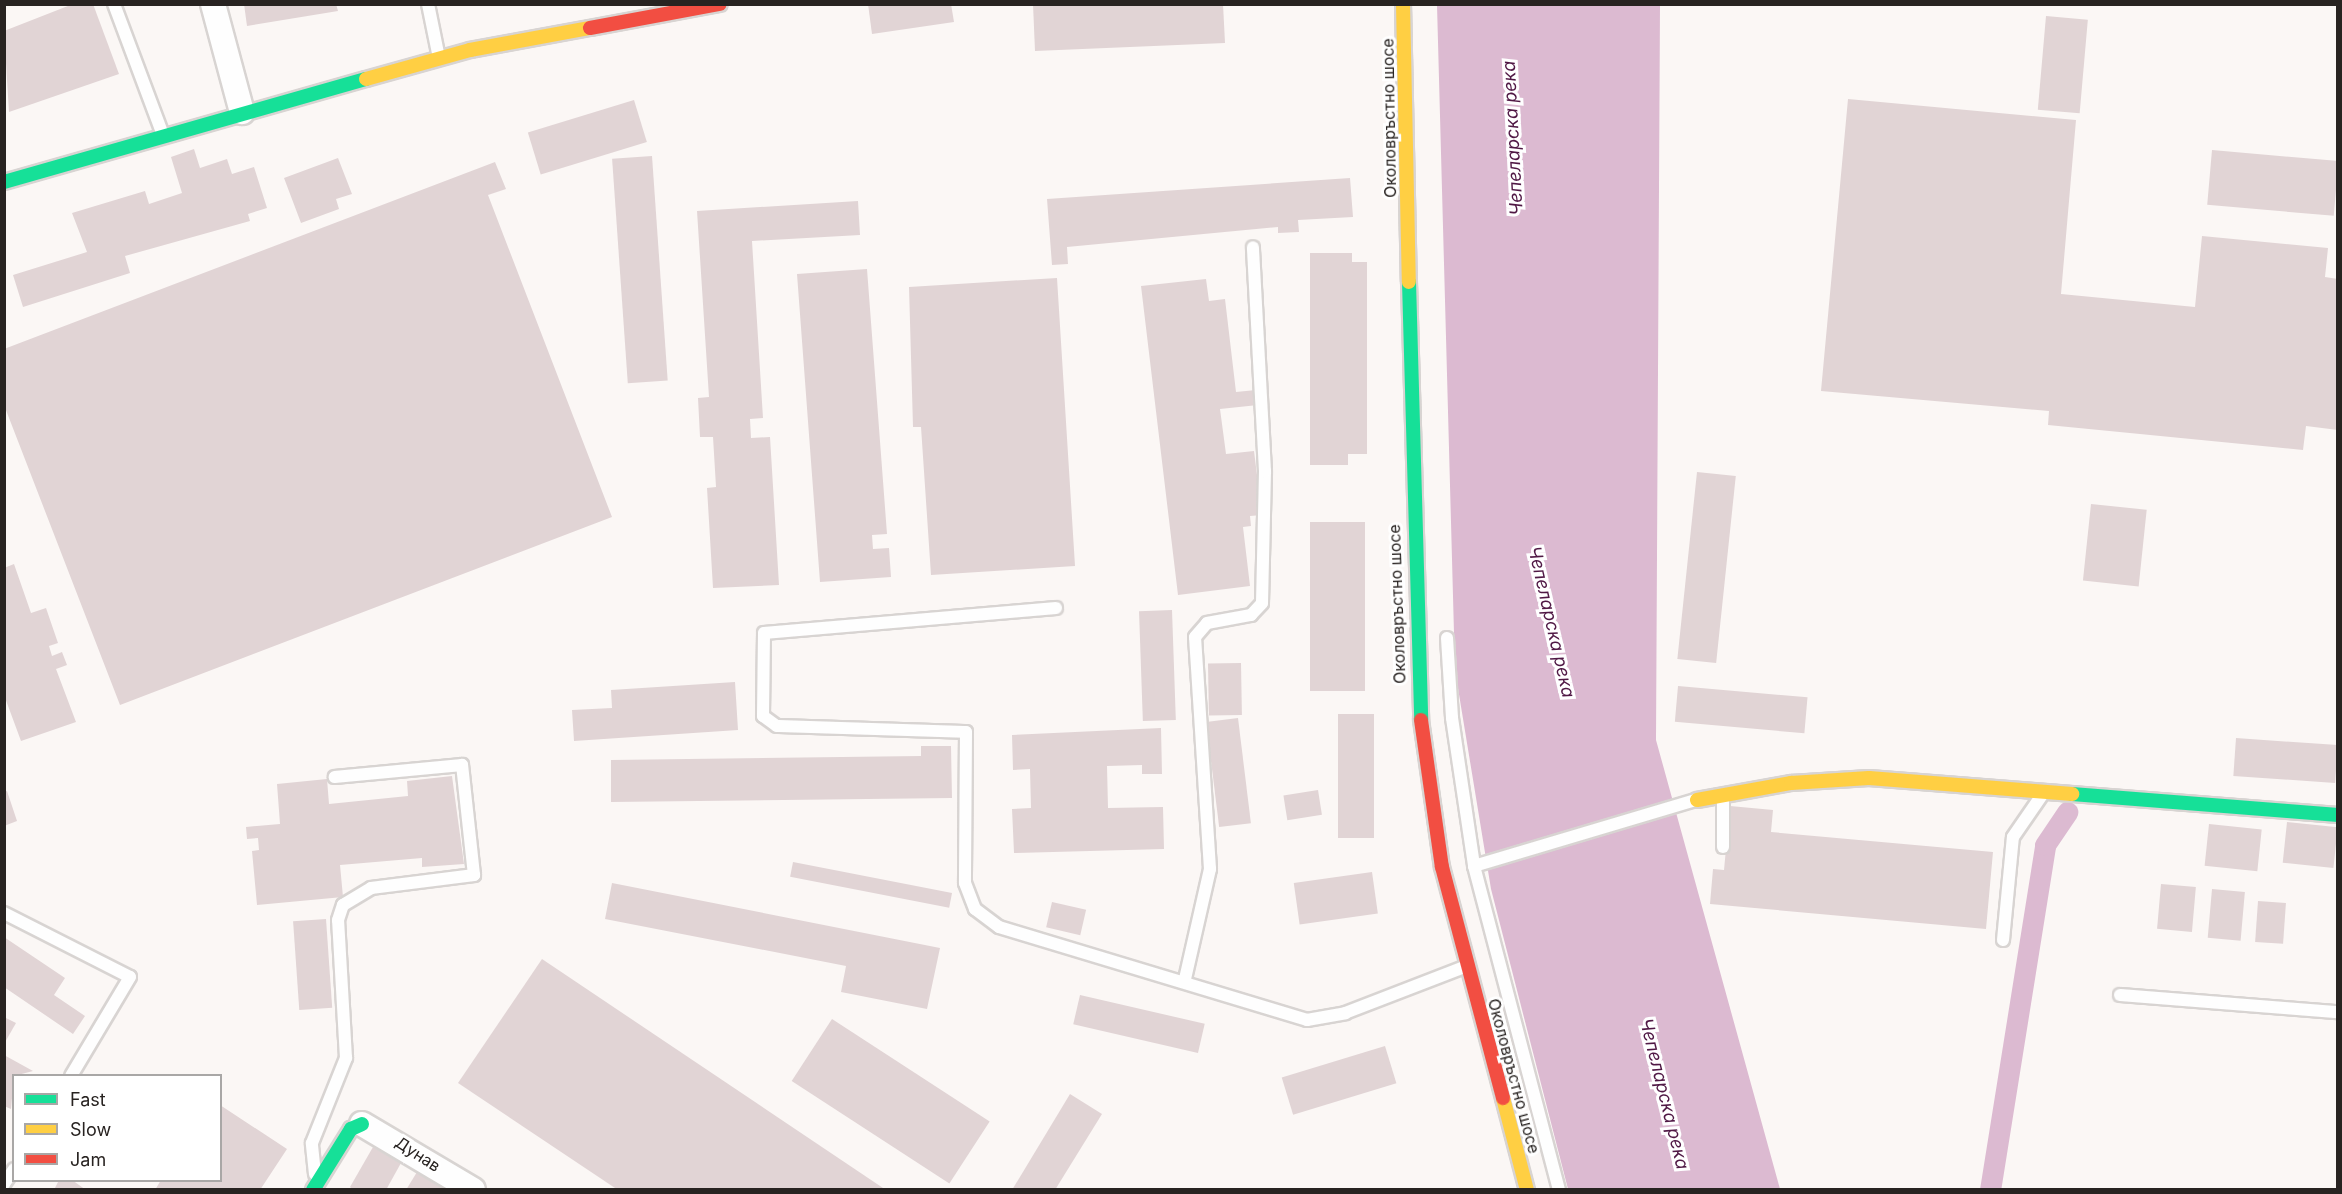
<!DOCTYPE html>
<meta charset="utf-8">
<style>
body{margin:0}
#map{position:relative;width:2342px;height:1194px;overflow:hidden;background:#fbf7f5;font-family:Inter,sans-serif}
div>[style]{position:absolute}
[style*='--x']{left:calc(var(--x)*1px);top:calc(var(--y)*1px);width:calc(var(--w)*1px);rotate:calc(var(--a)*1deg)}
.water>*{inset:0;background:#dcbad1}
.canal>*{height:21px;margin:-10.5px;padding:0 10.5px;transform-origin:10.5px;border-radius:10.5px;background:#dcbad1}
.building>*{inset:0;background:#e1d4d5;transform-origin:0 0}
.roads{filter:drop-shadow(2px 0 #d8d4d2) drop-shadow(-2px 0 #d8d4d2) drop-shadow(0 2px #d8d4d2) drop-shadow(0 -2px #d8d4d2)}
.lane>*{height:12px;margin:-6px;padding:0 6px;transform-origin:6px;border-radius:6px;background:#fefefe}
.street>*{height:24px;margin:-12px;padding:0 12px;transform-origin:12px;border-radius:12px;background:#fefefe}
.fast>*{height:14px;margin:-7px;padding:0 7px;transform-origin:7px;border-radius:7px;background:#16e098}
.slow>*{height:14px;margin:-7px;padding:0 7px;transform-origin:7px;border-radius:7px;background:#ffcf43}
.jam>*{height:14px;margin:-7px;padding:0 7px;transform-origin:7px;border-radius:7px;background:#f24e42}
span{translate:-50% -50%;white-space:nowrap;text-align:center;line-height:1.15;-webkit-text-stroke:6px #fff;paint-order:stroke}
.street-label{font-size:16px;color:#282321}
.water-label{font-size:18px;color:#501845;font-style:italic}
.frame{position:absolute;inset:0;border:6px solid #282321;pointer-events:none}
.legend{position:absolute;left:12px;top:1074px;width:210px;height:108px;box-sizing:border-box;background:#fff;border:2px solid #a9a7a6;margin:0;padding:8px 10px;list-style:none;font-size:18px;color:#282321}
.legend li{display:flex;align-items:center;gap:12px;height:30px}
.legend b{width:30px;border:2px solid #a9a7a6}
</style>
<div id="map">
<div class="water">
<i style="clip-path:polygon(1437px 5px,1660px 5px,1656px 740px,1780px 1189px,1568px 1189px,1491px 889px,1455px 670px)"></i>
</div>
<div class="canal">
<i style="--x:1990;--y:1190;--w:349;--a:-80.9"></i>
<i style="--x:2045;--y:845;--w:40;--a:-56"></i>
</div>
<div class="building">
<i style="clip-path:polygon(73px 4px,93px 4px,119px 74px,9px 112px,4px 31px)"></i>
<i style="clip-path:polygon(244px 4px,336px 4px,338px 11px,247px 26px)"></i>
<i style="clip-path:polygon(868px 4px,951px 4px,954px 22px,872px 34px)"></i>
<i style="clip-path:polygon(1033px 4px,1223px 4px,1225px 43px,1035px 51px)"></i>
<i style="left:2046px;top:16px;width:42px;height:94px;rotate:5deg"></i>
<i style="clip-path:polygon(1848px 99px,2076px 120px,2061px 294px,2195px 307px,2202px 236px,2328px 248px,2325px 277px,2338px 279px,2338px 430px,2306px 426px,2303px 450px,2048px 425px,2049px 411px,1821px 391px)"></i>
<i style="left:634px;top:100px;width:44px;height:111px;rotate:73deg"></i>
<i style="clip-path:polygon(194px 149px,200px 168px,227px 159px,232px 174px,254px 167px,267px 208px,248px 214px,250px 221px,125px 256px,130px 273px,23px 307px,13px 275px,87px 252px,72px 213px,145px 191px,149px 204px,182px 193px,171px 157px)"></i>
<i style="left:2212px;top:150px;width:127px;height:55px;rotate:5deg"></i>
<i style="left:652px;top:156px;width:225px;height:40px;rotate:86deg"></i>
<i style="clip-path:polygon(338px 158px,352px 194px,336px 199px,339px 209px,301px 223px,284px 178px)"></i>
<i style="clip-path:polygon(495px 162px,506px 189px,488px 195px,612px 517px,120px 705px,4px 405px,4px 349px)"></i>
<i style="clip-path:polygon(1350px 178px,1353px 217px,1298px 220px,1299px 232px,1278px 233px,1278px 227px,1067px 247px,1068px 264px,1052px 265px,1047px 199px)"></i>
<i style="clip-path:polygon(858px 201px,860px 235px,752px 241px,763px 418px,750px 419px,751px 438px,770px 437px,779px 585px,713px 588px,707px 488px,716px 487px,713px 437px,700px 437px,698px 398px,709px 397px,697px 211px)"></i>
<i style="clip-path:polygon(1310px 253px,1352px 253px,1352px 262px,1367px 262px,1367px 454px,1348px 454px,1348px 465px,1310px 465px)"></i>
<i style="clip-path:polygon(867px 269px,887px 534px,872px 535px,873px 549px,889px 548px,891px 577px,820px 582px,797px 274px)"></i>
<i style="clip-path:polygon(1057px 278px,1075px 566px,931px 575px,921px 427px,913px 427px,909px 287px)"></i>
<i style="clip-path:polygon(1206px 279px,1209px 301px,1225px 299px,1236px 392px,1256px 390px,1258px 405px,1220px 409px,1226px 454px,1254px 451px,1262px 515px,1250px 516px,1251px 526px,1243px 527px,1250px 586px,1178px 595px,1141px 286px)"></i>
<i style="left:1697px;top:472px;width:39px;height:188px;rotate:6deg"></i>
<i style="left:2091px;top:504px;width:56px;height:77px;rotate:6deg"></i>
<i style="left:1310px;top:522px;width:55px;height:169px"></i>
<i style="clip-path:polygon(14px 564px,31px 613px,46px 608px,58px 643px,49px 646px,52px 656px,62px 652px,67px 665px,56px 669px,76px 722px,21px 741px,4px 695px,4px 568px)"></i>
<i style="left:1172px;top:610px;width:110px;height:33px;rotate:88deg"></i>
<i style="left:1241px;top:663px;width:52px;height:33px;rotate:89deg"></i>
<i style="clip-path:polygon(735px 682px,738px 730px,574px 741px,572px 710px,612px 708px,611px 690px)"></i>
<i style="left:1678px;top:686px;width:130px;height:36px;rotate:5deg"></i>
<i style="left:1338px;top:714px;width:36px;height:124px"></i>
<i style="left:1238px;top:718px;width:106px;height:32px;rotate:83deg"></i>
<i style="clip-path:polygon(1161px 728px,1162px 774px,1142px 774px,1142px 765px,1107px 766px,1108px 808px,1163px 807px,1164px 849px,1014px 853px,1012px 809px,1031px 808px,1030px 769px,1013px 770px,1012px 735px)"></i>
<i style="left:2236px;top:738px;width:102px;height:38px;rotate:4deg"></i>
<i style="clip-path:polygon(921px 746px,951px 746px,952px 798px,611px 802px,611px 760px,921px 756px)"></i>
<i style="clip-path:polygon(452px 776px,464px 864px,422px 867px,422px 858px,340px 865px,343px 897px,257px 905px,252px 851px,259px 850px,258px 838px,247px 839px,246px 827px,280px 824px,277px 784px,327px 779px,329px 804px,408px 796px,407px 781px)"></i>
<i style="left:1318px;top:790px;width:25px;height:35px;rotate:81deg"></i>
<i style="clip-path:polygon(7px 791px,17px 821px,4px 826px,4px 792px)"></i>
<i style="clip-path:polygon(1730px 806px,1773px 810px,1771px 832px,1993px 852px,1986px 929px,1710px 904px,1713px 869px,1724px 870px)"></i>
<i style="left:2287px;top:822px;width:51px;height:41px;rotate:6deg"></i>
<i style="left:2209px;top:824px;width:53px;height:42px;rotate:6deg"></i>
<i style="left:793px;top:862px;width:162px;height:15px;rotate:11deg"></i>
<i style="left:1372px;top:872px;width:42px;height:79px;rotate:82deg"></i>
<i style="clip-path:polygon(612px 883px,940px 948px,927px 1009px,841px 992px,846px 966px,605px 919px)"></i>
<i style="left:2161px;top:884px;width:35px;height:45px;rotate:5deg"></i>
<i style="left:2212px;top:889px;width:33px;height:49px;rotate:5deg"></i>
<i style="left:2258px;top:901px;width:28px;height:41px;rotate:4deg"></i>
<i style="left:1052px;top:902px;width:35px;height:26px;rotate:13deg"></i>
<i style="left:326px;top:919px;width:89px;height:33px;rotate:86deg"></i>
<i style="clip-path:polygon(4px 937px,65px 978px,54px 995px,85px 1016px,73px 1034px,4px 987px)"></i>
<i style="clip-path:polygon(542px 959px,886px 1190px,618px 1190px,458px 1083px)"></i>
<i style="left:1080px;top:995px;width:128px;height:30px;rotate:13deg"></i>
<i style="clip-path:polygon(4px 1017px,16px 1023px,4px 1044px)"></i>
<i style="left:832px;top:1019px;width:188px;height:74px;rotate:33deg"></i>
<i style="left:1385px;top:1046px;width:39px;height:108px;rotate:73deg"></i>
<i style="clip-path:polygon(4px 1055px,33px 1071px,14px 1076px,11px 1109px,4px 1106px)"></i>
<i style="clip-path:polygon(1070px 1094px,1102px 1114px,1055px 1190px,1012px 1190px)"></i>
<i style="clip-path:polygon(220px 1105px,287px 1149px,260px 1190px,155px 1190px,161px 1180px,220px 1180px)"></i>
<i style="clip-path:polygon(373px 1147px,401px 1163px,386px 1190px,353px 1190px,350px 1187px)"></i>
<i style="clip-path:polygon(417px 1172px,445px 1190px,406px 1190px)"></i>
<i style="clip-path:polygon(59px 1180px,72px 1180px,86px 1190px,54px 1190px)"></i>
</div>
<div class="roads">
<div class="lane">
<i style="--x:114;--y:4;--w:140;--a:69.5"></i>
<i style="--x:428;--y:4;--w:55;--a:78.5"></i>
<i style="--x:1056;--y:608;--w:293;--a:175.1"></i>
<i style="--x:764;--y:633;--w:83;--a:90.7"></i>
<i style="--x:763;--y:716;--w:17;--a:36"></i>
<i style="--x:777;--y:726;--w:189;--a:1.8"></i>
<i style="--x:966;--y:732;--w:151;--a:90.4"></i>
<i style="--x:965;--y:883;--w:28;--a:69"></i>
<i style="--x:975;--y:909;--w:30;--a:37"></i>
<i style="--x:999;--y:927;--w:322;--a:16.8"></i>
<i style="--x:1307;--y:1020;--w:39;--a:-10"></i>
<i style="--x:1345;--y:1013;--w:131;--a:-21.1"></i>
<i style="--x:1447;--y:638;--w:80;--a:86.4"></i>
<i style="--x:1452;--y:718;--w:150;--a:81.5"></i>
<i style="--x:1474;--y:866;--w:335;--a:75.3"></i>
<i style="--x:1723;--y:797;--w:50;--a:90"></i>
<i style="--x:1474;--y:866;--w:232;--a:-16.6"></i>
<i style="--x:4;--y:913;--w:141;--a:26.9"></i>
<i style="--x:130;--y:977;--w:115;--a:120.8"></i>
<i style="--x:2003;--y:940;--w:103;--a:-84.5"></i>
<i style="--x:2013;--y:837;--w:51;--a:-55.4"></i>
<i style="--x:1185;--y:979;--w:113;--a:-77.2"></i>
<i style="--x:1210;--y:869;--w:232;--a:-93.7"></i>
<i style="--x:1195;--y:637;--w:18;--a:-49"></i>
<i style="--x:1207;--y:623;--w:45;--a:-10.3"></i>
<i style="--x:1251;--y:615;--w:16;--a:-47"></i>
<i style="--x:1262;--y:603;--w:132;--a:-88.7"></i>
<i style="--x:1265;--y:471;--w:224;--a:-93.1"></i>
<i style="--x:2120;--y:995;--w:219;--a:4.5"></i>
<i style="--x:315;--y:1174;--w:31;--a:-96"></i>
<i style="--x:312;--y:1143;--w:92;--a:-68.2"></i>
<i style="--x:346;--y:1058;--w:138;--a:-93.3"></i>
<i style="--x:338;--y:920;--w:16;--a:-72"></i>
<i style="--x:343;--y:905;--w:33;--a:-31"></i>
<i style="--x:371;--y:888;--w:104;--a:-7.2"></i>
<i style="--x:474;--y:875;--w:111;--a:-96.2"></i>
<i style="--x:462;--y:765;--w:128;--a:174.6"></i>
<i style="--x:4;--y:1184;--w:18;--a:-56"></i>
</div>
<div class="street">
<i style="--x:213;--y:4;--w:112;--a:75"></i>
<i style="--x:362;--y:1124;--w:129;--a:30.7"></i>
</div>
<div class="fast">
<i style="--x:4;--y:182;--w:376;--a:-15.9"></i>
<i style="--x:1409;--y:282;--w:438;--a:88.4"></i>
<i style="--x:2072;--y:794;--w:267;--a:4.5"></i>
<i style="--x:313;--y:1190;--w:72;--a:-58.1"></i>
<i style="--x:351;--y:1129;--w:12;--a:-24"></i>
</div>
<div class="slow">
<i style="--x:1403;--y:4;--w:278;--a:88.8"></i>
<i style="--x:366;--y:79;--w:108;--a:-15.6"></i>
<i style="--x:470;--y:50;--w:122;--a:-10.4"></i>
<i style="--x:1697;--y:800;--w:96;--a:-10.3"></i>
<i style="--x:1791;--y:783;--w:78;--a:-3.7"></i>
<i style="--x:1869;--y:778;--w:204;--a:4.5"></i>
<i style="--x:1503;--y:1098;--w:95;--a:75.4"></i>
</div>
<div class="jam">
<i style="--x:590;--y:28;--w:132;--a:-10.5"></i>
<i style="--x:1421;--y:720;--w:148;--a:81.9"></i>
<i style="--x:1442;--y:867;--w:239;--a:75.2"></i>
</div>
</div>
<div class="street-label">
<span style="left:1389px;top:118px;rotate:-91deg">Околовръстно шосе</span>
<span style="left:1397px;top:604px;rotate:-92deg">Околовръстно шосе</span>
<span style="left:1514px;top:1076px;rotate:75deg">Околовръстно шосе</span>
<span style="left:418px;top:1154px;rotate:33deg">Дунав</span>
</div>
<div class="water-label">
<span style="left:1513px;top:138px;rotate:-93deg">Чепеларска река</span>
<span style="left:1551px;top:622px;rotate:77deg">Чепеларска река</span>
<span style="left:1664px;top:1094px;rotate:76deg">Чепеларска река</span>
</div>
<div class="frame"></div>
<ul class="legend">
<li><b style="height:8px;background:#16e098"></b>Fast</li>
<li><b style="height:8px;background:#ffcf43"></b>Slow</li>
<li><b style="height:8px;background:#f24e42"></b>Jam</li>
</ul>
</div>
